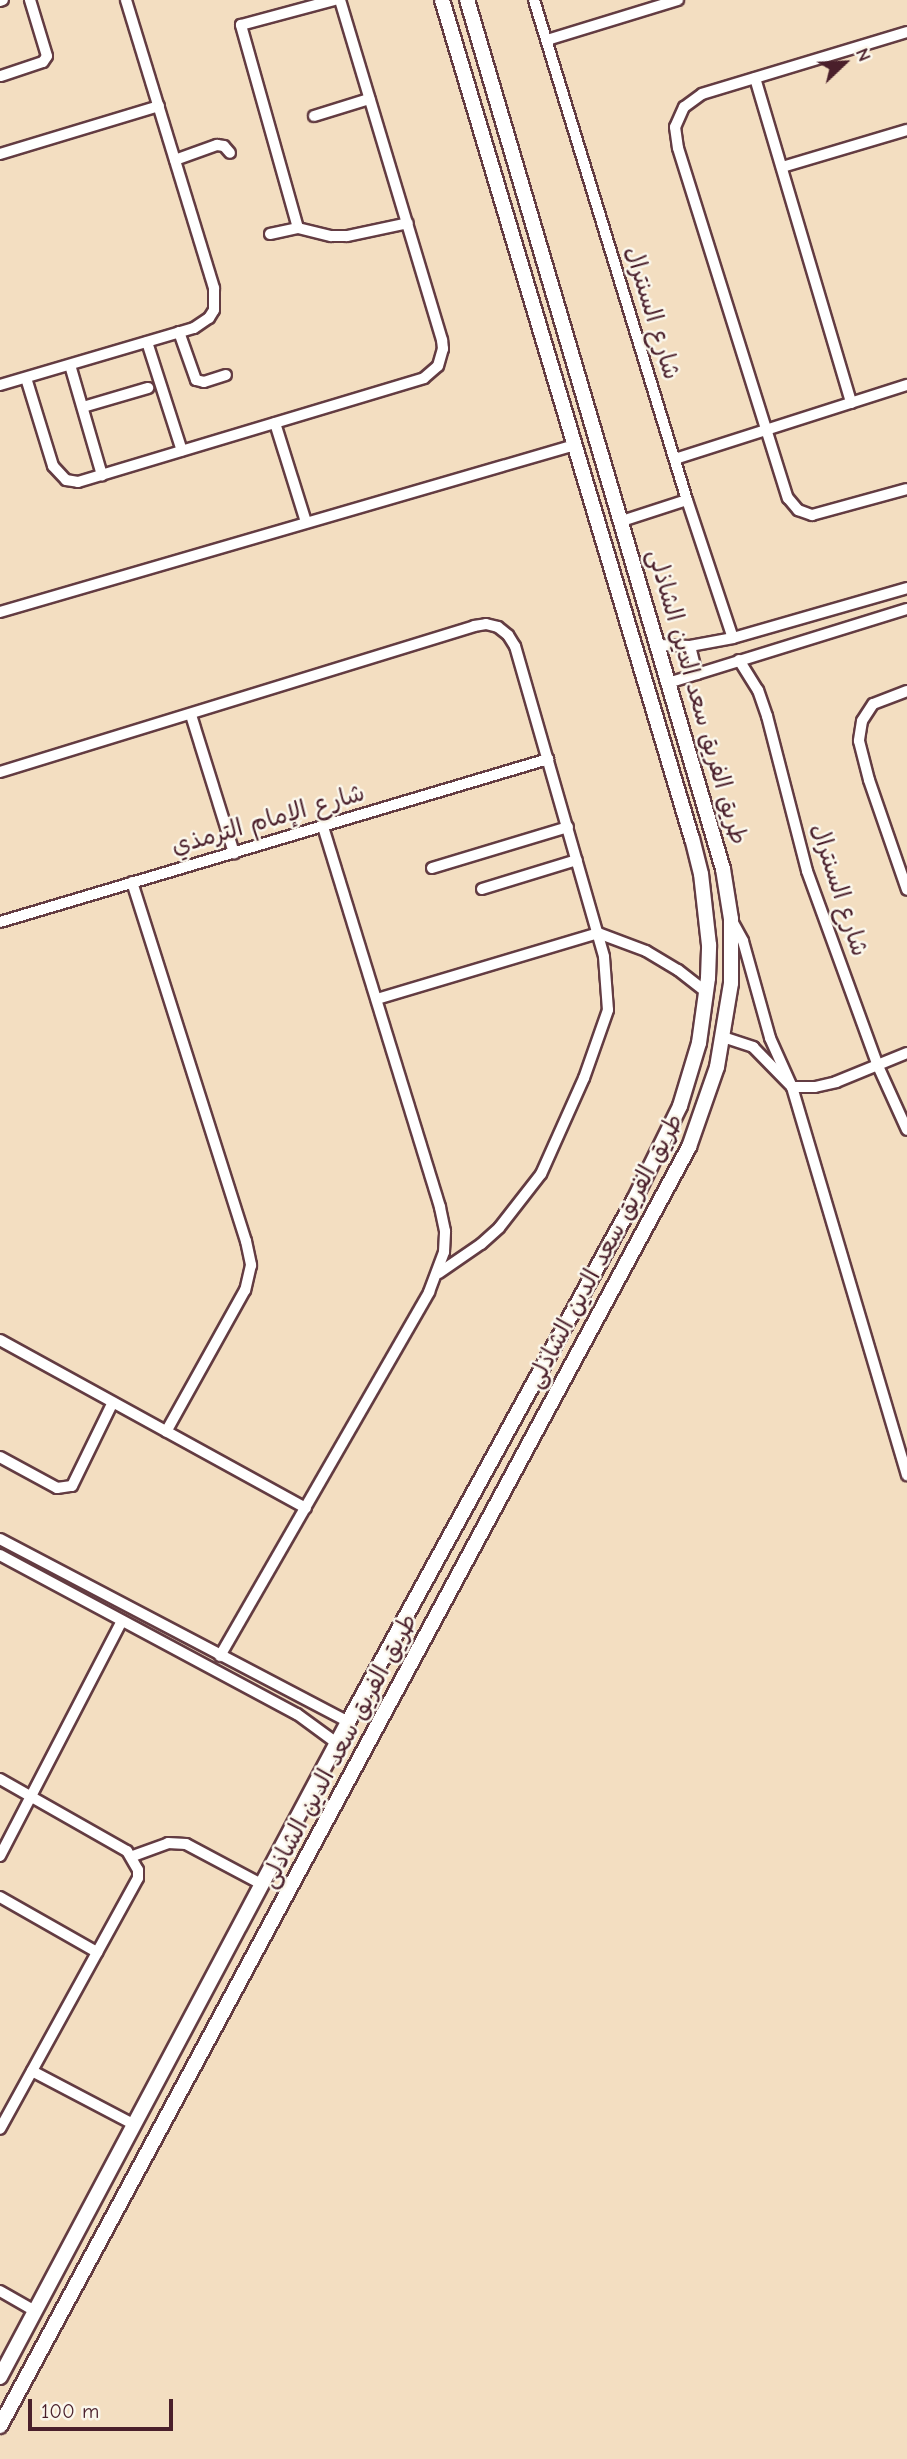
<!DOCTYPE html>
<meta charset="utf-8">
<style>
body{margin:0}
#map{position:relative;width:907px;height:2459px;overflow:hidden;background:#f3dec1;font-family:"Comic Neue","Playpen Sans Arabic",sans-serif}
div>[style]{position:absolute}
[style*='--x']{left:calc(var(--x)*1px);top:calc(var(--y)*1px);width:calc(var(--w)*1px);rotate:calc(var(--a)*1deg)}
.roads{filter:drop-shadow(2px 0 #633c42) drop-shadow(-2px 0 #633c42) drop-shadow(0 2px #633c42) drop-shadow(0 -2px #633c42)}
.minor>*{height:10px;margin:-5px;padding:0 5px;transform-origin:5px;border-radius:5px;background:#fff}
.tertiary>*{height:14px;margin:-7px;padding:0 7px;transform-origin:7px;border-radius:7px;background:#fff}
span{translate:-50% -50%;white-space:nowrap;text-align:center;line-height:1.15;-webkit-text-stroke:5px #fbf7ec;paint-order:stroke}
.street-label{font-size:24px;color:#4a1f2b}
.north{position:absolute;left:809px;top:28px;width:70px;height:70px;-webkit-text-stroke:5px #fbf7ec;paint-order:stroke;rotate:67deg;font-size:19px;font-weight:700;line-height:28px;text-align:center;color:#4a1f2b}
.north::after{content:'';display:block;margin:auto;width:24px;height:32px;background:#4a1f2b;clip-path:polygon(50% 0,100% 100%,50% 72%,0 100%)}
.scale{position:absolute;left:28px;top:2399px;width:145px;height:32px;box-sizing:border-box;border:4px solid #4a1f2b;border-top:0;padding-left:9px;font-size:21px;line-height:24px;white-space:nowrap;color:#4a1f2b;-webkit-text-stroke:5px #fbf7ec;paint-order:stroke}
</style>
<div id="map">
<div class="roads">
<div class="minor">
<i style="--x:534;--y:0;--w:523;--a:72.99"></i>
<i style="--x:687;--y:500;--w:145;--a:71.6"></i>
<i style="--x:0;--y:1;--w:3;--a:-18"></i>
<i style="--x:907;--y:32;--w:214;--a:163.2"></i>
<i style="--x:702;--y:94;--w:22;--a:144"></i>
<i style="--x:684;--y:107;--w:22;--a:114"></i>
<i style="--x:675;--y:127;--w:21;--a:82"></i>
<i style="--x:678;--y:148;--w:367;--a:72.6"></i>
<i style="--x:788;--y:498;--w:16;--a:50"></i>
<i style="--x:798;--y:510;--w:15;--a:20"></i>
<i style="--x:812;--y:515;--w:98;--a:-15.3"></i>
<i style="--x:547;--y:40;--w:137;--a:-17"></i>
<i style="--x:1;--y:76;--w:44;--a:-18.4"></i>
<i style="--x:43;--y:62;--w:7;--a:-56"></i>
<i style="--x:47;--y:56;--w:59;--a:-106.9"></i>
<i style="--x:755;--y:78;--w:339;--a:73.5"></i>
<i style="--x:314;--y:116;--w:58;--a:-17.2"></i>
<i style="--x:0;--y:154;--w:166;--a:-16.8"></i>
<i style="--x:175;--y:160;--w:45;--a:-19.7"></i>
<i style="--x:217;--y:145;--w:7;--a:8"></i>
<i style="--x:224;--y:146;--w:9;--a:49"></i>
<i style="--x:782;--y:167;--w:130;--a:-16.5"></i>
<i style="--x:298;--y:228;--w:211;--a:-105.7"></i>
<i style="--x:241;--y:25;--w:96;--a:-15"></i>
<i style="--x:270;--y:234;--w:29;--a:-12"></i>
<i style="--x:298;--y:228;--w:34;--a:14"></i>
<i style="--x:331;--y:236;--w:16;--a:0"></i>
<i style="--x:347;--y:236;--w:62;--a:-12"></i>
<i style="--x:179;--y:332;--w:51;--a:70.5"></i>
<i style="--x:196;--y:380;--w:8;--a:14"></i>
<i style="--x:204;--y:382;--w:23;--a:-18"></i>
<i style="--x:147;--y:342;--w:114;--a:72.2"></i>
<i style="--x:70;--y:365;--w:115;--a:73.8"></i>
<i style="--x:26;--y:378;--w:92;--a:72.9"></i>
<i style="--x:53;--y:466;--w:19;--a:47"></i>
<i style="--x:66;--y:480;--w:12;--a:9"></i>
<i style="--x:78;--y:482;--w:361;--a:-16.7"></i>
<i style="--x:424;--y:378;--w:18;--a:-41"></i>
<i style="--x:438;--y:366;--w:18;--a:-74"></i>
<i style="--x:443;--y:349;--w:9;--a:-96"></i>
<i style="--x:442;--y:340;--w:355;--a:-106.7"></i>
<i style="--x:0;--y:385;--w:202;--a:-16.4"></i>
<i style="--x:194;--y:328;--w:18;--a:-34"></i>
<i style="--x:209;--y:318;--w:9;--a:-58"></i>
<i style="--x:214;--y:310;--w:22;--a:-90"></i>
<i style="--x:214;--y:288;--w:301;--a:-107"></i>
<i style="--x:83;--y:407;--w:68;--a:-16.3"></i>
<i style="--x:275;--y:423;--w:104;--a:72.6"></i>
<i style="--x:675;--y:459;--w:244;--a:-17.7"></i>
<i style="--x:622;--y:521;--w:68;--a:-17.9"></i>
<i style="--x:0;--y:612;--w:599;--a:-16.2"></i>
<i style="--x:658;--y:645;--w:32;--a:2"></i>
<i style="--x:690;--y:646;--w:44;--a:-10.5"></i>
<i style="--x:733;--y:638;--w:181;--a:-16"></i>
<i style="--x:690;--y:646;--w:29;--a:76"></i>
<i style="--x:739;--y:660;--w:36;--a:58"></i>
<i style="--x:758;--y:690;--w:28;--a:71"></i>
<i style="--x:767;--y:716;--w:160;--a:75.5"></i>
<i style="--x:807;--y:871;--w:208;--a:70"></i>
<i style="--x:878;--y:1066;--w:70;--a:65.6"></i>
<i style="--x:668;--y:683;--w:250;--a:-17.2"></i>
<i style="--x:907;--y:691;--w:36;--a:159"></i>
<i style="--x:873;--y:704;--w:20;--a:123"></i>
<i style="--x:862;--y:721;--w:20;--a:99"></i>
<i style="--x:859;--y:741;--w:40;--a:75.6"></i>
<i style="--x:869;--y:780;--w:116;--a:70.9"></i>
<i style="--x:191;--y:715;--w:145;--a:72.7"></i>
<i style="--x:0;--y:772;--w:496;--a:-17.1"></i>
<i style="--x:474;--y:626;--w:12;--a:-9"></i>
<i style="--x:486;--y:624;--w:12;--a:14"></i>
<i style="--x:498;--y:627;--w:13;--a:39"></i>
<i style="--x:508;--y:635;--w:13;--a:58"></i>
<i style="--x:515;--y:646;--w:323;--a:74"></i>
<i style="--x:604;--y:957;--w:53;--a:85.7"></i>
<i style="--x:608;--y:1010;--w:72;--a:109.4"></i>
<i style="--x:584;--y:1078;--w:105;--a:114.1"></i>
<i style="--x:541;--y:1174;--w:68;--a:127.9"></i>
<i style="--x:499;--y:1228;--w:24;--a:138"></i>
<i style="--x:481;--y:1244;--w:51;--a:145.4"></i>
<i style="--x:432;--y:868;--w:142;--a:-16.8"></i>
<i style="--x:132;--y:882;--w:377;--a:72.4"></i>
<i style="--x:246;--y:1241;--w:25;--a:78"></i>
<i style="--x:251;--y:1265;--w:26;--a:103"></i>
<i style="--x:245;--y:1290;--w:162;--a:119.1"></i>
<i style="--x:482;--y:889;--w:99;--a:-17"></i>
<i style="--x:731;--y:919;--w:25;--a:61"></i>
<i style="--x:743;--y:941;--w:101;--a:74.4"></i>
<i style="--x:770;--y:1038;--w:54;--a:65.8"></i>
<i style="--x:792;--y:1087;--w:405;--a:73.5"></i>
<i style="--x:0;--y:922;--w:572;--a:-16.56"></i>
<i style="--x:377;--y:999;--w:231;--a:-16.6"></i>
<i style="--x:598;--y:933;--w:51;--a:20.6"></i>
<i style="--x:646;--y:951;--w:37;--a:31"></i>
<i style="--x:678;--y:970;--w:37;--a:38"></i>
<i style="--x:723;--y:1037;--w:32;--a:18"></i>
<i style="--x:753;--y:1047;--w:56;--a:45.7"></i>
<i style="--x:792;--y:1087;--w:23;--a:0"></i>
<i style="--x:815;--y:1087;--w:22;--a:-13"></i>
<i style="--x:836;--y:1082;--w:77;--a:-22.2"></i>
<i style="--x:0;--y:1340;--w:349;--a:28.8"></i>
<i style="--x:0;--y:1457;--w:65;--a:28.5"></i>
<i style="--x:57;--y:1488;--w:15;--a:-8"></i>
<i style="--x:72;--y:1486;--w:93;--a:-64"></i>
<i style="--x:0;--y:1539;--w:393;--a:27.7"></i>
<i style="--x:0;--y:1555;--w:337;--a:28.2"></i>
<i style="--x:297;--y:1714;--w:51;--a:36.2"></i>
<i style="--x:220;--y:1656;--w:420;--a:-60.1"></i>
<i style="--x:429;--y:1292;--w:43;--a:-69.4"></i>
<i style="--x:444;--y:1252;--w:21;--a:-87"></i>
<i style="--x:445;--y:1231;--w:25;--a:-102"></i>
<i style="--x:440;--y:1207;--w:399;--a:-107.1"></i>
<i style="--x:0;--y:1779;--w:146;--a:29.6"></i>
<i style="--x:127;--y:1851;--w:22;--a:60"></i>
<i style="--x:138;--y:1870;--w:8;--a:90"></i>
<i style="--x:138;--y:1878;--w:286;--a:118.8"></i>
<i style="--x:0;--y:1856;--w:265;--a:-62.6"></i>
<i style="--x:133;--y:1856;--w:37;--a:-20"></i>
<i style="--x:168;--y:1843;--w:18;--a:3"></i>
<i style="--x:186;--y:1844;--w:87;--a:28"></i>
<i style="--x:0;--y:1897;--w:112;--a:29.6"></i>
<i style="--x:32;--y:2071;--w:116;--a:27.7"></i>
<i style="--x:0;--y:2291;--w:40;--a:29.7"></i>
</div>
<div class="tertiary">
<i style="--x:0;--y:2377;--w:742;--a:-62.02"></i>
<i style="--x:348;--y:1722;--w:595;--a:-61.28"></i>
<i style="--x:634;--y:1200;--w:105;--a:-63.9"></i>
<i style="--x:680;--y:1106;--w:66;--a:-73.2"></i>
<i style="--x:699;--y:1043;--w:66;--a:-82.1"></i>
<i style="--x:708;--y:978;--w:33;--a:-88"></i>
<i style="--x:709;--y:945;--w:71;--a:-96.4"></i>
<i style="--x:701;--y:874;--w:36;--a:-104"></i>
<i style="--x:692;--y:839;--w:875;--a:-106.59"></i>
<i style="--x:0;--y:2426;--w:1453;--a:-61.69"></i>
<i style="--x:689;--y:1147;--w:85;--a:-70.7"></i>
<i style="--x:717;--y:1067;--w:85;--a:-80.5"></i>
<i style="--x:731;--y:983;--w:64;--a:-90"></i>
<i style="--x:731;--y:919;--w:51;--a:-99.1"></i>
<i style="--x:723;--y:869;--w:906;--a:-106.41"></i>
</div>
</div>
<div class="street-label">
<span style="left:652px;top:313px;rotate:73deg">شارع السنترال</span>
<span style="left:697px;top:697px;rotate:74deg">طريق الفريق سعد الدين الشاذلى</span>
<span style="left:268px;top:820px;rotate:-16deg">شارع الإمام الترمذي</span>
<span style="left:839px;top:890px;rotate:72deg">شارع السنترال</span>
<span style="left:605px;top:1251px;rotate:-62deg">طريق الفريق سعد الدين الشاذلى</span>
<span style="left:339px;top:1751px;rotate:-62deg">طريق الفريق سعد الدين الشاذلى</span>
</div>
<div class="north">N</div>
<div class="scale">100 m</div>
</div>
